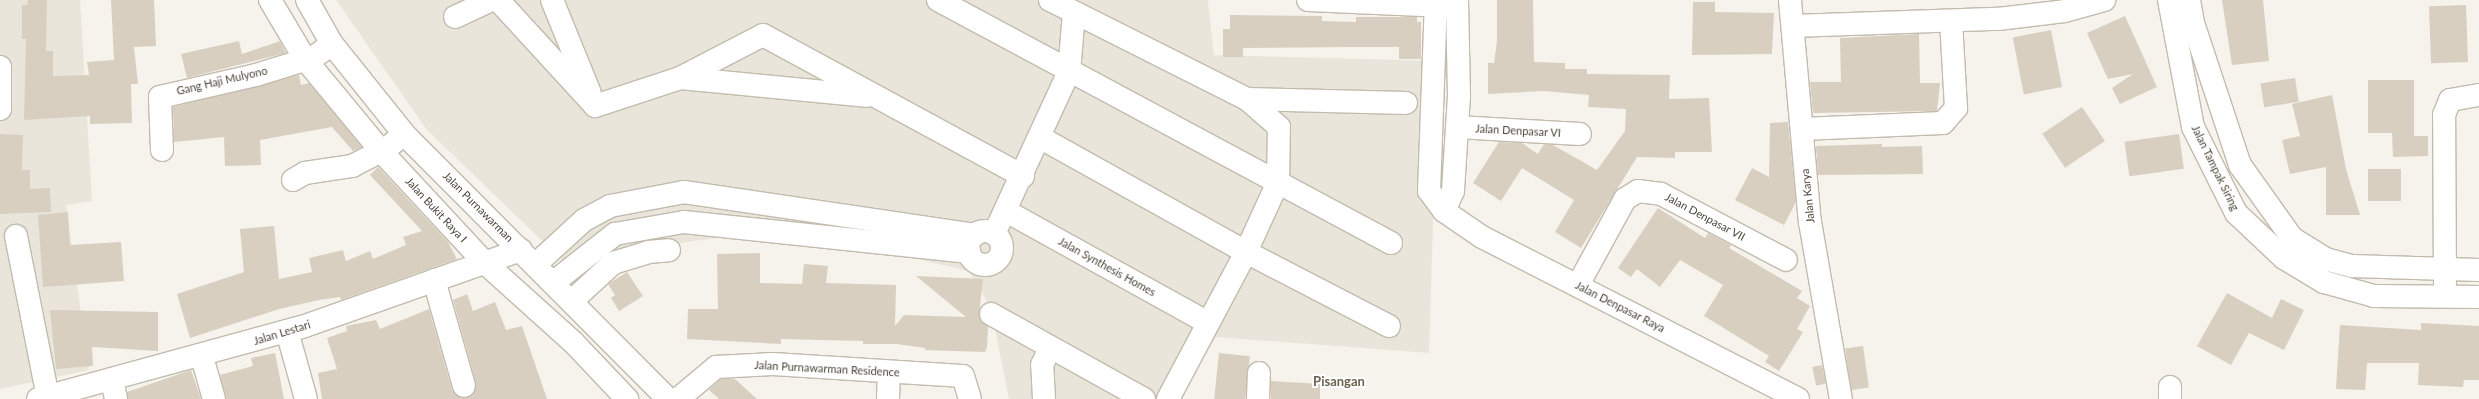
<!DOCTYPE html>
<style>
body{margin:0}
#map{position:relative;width:2479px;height:399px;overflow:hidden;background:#f6f3ec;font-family:Lato,sans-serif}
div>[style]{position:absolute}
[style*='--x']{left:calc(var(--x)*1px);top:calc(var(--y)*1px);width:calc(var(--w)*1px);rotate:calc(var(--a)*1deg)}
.residential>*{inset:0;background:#eae5da}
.building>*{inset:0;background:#d8cfc1;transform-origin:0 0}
.roads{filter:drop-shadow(1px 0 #c2bbae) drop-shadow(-1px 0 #c2bbae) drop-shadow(0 1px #c2bbae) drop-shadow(0 -1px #c2bbae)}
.minor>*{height:22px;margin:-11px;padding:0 11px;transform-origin:11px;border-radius:11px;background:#fff}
.minor>.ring{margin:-11px;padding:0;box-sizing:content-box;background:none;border:22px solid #fff;border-radius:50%}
.tertiary>*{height:22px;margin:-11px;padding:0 11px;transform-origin:11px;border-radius:11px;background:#fff}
span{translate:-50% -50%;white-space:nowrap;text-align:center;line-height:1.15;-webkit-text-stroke:4px #fff;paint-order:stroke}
.street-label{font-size:11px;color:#4b4439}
.quarter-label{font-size:13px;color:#6e6250;font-weight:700}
</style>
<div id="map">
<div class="residential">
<i style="clip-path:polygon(0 0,80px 0,92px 201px,66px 205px,89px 370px,0 389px)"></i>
<i style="clip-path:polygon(336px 0,1208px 0,1214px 55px,1438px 61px,1429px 353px,1216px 337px,1174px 399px,1009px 399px,991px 309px,969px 271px,917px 259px,738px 235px,666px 245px,584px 281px,427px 130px)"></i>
</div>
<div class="building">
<i style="clip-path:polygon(28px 0,47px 0,46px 51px,53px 51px,53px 76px,89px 75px,87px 62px,114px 60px,111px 0,154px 0,156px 46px,134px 47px,138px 84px,131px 84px,132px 123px,90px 124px,90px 116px,24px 120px,26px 39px,22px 39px,22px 5px,27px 5px)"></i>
<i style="clip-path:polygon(1497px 0,1533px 0,1534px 62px,1565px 63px,1565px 69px,1587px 69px,1587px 74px,1670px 75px,1669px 99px,1709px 98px,1712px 152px,1675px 152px,1675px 158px,1637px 157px,1581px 248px,1555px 232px,1574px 200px,1522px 168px,1501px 201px,1473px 183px,1499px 142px,1522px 143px,1538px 154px,1544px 144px,1553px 145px,1597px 170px,1625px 131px,1626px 109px,1588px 107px,1589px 95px,1544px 91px,1488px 94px,1488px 63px,1494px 63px,1497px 41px)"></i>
<i style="clip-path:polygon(2222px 0,2263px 0,2269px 61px,2232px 65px)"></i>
<i style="clip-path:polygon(1693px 2px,1715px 2px,1715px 12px,1774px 13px,1772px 54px,1692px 55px)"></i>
<i style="left:2466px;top:5px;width:57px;height:37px;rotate:88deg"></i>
<i style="clip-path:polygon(1230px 15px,1322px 16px,1322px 21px,1356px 22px,1356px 17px,1417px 17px,1417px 22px,1421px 22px,1421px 59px,1399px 59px,1399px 47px,1352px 47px,1243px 48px,1243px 57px,1223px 57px,1223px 29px,1230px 29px)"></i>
<i style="clip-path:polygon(2125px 16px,2157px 87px,2120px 104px,2112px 88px,2133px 74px,2108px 79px,2087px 33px)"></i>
<i style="left:2051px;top:30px;width:58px;height:39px;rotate:79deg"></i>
<i style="clip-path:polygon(1919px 34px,1920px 83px,1940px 83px,1937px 111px,1813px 113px,1810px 82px,1841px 82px,1840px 38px)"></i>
<i style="clip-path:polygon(239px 41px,242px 54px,280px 41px,286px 53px,187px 78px,181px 54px)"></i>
<i style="clip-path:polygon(299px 75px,301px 85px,309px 83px,362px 147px,353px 151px,332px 127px,260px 140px,261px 165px,225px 166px,224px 137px,174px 142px,173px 107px)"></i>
<i style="left:2295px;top:78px;width:24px;height:35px;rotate:81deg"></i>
<i style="clip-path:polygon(2368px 80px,2414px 80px,2414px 136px,2428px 136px,2428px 156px,2393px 157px,2392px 133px,2368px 133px)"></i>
<i style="clip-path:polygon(2332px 95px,2346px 169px,2360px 215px,2326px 215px,2326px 167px,2290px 174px,2282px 140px,2300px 136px,2292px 104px)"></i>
<i style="left:2082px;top:107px;width:41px;height:48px;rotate:56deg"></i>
<i style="clip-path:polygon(1788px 122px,1796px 202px,1784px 225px,1735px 200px,1752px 168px,1769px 177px,1770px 123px)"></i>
<i style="clip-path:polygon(0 134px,23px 135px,22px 170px,30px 170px,30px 189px,50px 188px,51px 212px,0 214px)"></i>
<i style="left:2179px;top:134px;width:35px;height:55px;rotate:82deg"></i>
<i style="clip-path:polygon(1882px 144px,1882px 147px,1922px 146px,1923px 174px,1818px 175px,1816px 146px)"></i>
<i style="clip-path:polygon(378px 167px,448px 242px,457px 259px,341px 300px,340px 297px,319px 300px,279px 309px,190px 338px,177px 294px,244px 272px,240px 229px,274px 226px,279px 279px,312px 272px,309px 258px,343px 250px,346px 261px,370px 251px,373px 259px,406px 245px,403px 237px,422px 231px,370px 175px)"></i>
<i style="left:2401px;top:169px;width:32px;height:33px;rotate:90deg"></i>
<i style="clip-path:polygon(1658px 208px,1705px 238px,1708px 233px,1731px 245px,1729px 248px,1802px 291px,1797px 298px,1810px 306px,1797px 329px,1803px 332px,1779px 371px,1765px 362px,1769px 356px,1704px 316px,1723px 285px,1680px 260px,1660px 287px,1637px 269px,1631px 277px,1618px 268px)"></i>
<i style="clip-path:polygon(68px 212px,70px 245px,121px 242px,124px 281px,43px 287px,38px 215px)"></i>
<i style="clip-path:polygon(760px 253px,760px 283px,802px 284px,804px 264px,828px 266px,826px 283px,896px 285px,895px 326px,904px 315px,966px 317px,916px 276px,983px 279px,979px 315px,988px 327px,987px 347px,985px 352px,925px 350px,925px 348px,897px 344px,863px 344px,863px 341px,781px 339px,781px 344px,687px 339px,688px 309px,718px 309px,717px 254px)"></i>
<i style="clip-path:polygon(627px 272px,643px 296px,619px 311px,611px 298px,615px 295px,608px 284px)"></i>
<i style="clip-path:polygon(2227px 293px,2272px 318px,2281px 299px,2304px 310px,2284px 350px,2249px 333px,2231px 365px,2197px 346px)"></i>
<i style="clip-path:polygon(467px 294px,473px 311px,495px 302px,506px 330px,522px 326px,547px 399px,322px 399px,318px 373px,337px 369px,327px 338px,347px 331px,346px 326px,376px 320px,380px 329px,429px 309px,452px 390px,461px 398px,473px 395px,476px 383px,453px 300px)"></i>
<i style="clip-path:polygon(50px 310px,158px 312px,158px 351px,92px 347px,93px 366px,56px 369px)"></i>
<i style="clip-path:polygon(2421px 323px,2479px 326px,2479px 380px,2464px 380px,2463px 387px,2418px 385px,2419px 363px,2367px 363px,2365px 390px,2336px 389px,2340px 325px,2421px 330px)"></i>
<i style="left:1863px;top:346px;width:42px;height:18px;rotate:82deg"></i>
<i style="clip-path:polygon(275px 353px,284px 399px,226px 399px,220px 375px,253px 366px,251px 358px)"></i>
<i style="left:1219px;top:353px;width:31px;height:46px;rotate:6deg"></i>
<i style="left:1822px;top:365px;width:19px;height:10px;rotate:78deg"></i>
<i style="clip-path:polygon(191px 370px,201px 399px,128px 399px,127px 392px)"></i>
<i style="clip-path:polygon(721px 379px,735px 379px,757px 399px,719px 399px,709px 390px)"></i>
<i style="clip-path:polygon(1271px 381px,1320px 384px,1320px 399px,1271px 399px)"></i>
</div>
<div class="roads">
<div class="minor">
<i style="--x:270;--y:0;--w:69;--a:59.3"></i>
<i style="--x:305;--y:59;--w:119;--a:50.4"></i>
<i style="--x:381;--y:151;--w:151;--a:47.1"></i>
<i style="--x:484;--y:262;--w:120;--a:42"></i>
<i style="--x:573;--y:342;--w:79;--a:46.5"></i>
<i style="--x:498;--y:0;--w:144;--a:47.5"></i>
<i style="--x:552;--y:0;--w:100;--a:67.8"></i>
<i style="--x:938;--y:0;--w:514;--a:28.21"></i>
<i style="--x:1050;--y:0;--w:220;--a:26.7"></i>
<i style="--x:1247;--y:99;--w:159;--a:1.4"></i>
<i style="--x:1308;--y:0;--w:140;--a:2.5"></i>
<i style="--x:1436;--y:0;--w:191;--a:92.1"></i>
<i style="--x:1429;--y:191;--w:25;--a:53"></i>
<i style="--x:1444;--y:211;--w:46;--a:34.4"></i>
<i style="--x:1482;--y:237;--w:355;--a:27.1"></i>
<i style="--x:1790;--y:0;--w:223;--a:84.9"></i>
<i style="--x:1810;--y:222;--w:180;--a:80.1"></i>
<i style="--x:2169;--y:0;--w:129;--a:79.3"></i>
<i style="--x:2193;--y:127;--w:96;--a:63.4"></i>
<i style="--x:2236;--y:213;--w:66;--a:43.2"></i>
<i style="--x:2284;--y:258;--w:47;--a:31"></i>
<i style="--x:2324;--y:282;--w:52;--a:15.6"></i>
<i style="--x:2374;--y:296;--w:105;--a:0.5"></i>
<i style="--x:2189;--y:0;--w:23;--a:80"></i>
<i style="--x:2193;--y:23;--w:150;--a:71.7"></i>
<i style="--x:2240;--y:165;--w:90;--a:54.5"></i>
<i style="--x:2292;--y:238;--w:39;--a:32"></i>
<i style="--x:2325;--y:259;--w:28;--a:15"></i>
<i style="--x:2352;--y:266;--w:127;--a:1.8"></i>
<i style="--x:455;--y:17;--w:40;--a:-25"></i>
<i style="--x:1793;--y:26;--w:205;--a:-2"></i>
<i style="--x:1998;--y:19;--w:67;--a:-6.8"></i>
<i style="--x:2065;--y:11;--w:41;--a:-15.8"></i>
<i style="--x:0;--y:67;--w:42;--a:90"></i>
<i style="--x:680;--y:78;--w:187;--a:5.5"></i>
<i style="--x:595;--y:106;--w:89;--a:-18.2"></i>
<i style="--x:680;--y:78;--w:93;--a:-27.4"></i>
<i style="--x:763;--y:35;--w:296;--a:28.5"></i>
<i style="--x:1457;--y:127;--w:123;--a:3.3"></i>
<i style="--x:1802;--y:129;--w:141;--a:-2.4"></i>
<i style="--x:1943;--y:123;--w:20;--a:-49"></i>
<i style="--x:1956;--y:108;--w:86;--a:-93.3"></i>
<i style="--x:1041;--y:138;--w:235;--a:29.1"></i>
<i style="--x:1246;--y:252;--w:161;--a:27.4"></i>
<i style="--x:162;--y:150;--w:53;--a:-92.2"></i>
<i style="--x:160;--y:97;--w:98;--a:-12.9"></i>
<i style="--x:256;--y:75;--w:61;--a:-17.2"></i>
<i style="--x:314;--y:57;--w:22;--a:-36"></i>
<i style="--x:293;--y:180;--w:14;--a:-30"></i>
<i style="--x:305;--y:173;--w:48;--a:-8.5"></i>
<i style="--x:352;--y:166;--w:39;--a:-27"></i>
<i style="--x:387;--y:148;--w:22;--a:-39"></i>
<i style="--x:1006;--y:211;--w:231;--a:29"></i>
<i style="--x:1444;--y:211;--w:22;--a:-66"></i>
<i style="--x:1453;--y:191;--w:95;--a:-86.4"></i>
<i style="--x:1459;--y:96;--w:96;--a:-91.2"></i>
<i class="ring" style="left:968px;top:231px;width:12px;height:12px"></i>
<i style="--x:994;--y:234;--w:179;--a:-65.2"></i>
<i style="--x:1069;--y:72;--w:59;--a:-85.2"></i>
<i style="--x:16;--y:236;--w:164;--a:78.8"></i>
<i style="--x:536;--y:264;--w:65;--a:-42.5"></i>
<i style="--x:584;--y:220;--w:30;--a:-28"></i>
<i style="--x:610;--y:206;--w:75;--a:-10.7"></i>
<i style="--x:684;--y:192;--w:294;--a:8.4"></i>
<i style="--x:434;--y:280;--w:110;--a:74.2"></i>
<i style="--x:554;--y:282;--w:78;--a:-38.2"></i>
<i style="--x:615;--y:234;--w:70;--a:-9.9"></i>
<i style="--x:684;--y:222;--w:287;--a:6"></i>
<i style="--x:2445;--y:283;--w:168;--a:-90.3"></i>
<i style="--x:2444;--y:115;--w:16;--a:-68"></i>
<i style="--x:2450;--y:100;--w:29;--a:-10"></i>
<i style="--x:1578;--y:285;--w:98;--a:-61.3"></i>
<i style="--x:1625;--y:199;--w:15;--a:-32"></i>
<i style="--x:1638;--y:191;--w:23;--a:7"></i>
<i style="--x:1661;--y:194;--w:141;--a:27.8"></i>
<i style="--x:573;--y:300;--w:54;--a:-42.8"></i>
<i style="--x:613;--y:263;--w:37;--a:-17"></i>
<i style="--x:648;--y:252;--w:21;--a:-5"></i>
<i style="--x:991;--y:314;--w:175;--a:29.1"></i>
<i style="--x:287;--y:331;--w:71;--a:74.4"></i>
<i style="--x:202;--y:357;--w:44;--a:74.1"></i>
<i style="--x:112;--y:381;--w:18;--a:77"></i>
<i style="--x:2170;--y:387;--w:12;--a:90"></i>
<i style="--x:38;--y:399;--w:274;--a:-15.3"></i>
<i style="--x:302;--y:327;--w:232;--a:-19.4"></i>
<i style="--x:678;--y:399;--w:50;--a:-40.1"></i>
<i style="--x:716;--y:367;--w:57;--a:-3"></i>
<i style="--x:773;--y:364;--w:190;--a:3.6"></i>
<i style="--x:963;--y:376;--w:24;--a:73"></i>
<i style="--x:888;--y:399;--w:27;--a:-88"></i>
<i style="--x:1044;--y:399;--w:34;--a:-93"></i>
<i style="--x:1042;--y:365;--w:19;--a:-65"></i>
<i style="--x:1168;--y:399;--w:166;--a:-62"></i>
<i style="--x:1246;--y:252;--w:77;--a:-65.4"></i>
<i style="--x:1278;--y:182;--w:55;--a:-89"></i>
<i style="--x:1279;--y:127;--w:43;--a:-138.8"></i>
<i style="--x:1258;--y:399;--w:26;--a:-88"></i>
</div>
<div class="tertiary">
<i style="--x:307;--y:0;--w:51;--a:60.4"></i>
<i style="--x:332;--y:44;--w:115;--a:51.3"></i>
<i style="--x:404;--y:134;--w:374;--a:45.1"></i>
</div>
</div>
<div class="street-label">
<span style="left:222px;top:81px;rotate:-13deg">Gang Haji Mulyono</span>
<span style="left:1518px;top:131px;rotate:3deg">Jalan Denpasar VI</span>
<span style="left:2215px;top:168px;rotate:64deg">Jalan Tampak Siring</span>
<span style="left:1808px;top:196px;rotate:-96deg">Jalan Karya</span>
<span style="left:478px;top:207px;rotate:45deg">Jalan Purnawarman</span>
<span style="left:436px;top:210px;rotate:47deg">Jalan Bukit Raya I</span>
<span style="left:1705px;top:217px;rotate:28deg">Jalan Denpasar VII</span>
<span style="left:1107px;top:267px;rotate:29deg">Jalan Synthesis Homes</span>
<span style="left:1620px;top:307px;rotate:27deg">Jalan Denpasar Raya</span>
<span style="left:282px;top:333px;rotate:-17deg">Jalan Lestari</span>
<span style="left:827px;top:369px;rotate:3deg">Jalan Purnawarman Residence</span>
</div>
<div class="quarter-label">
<span style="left:1339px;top:381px">Pisangan</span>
</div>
</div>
